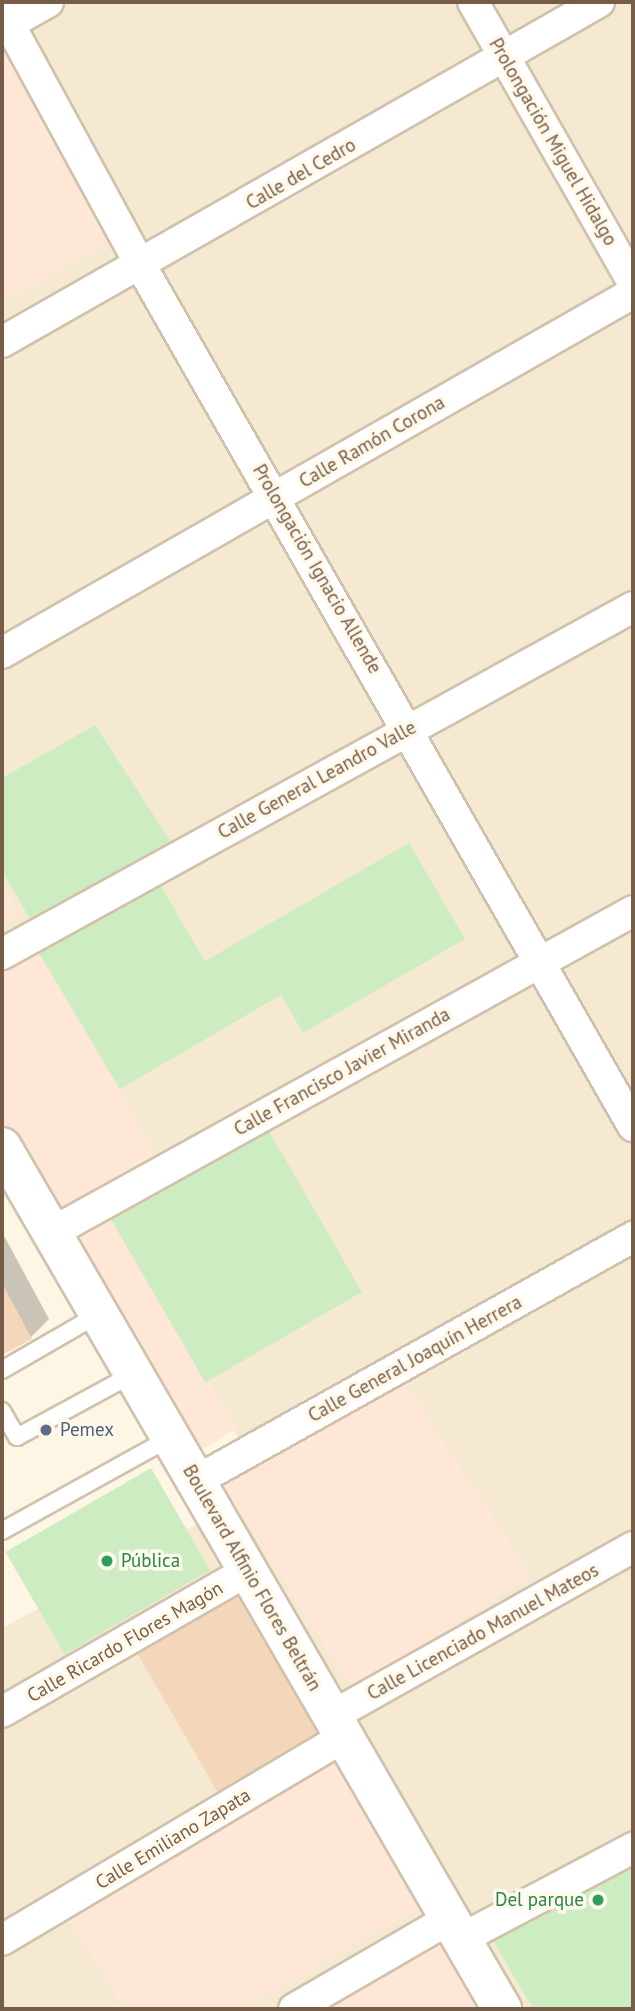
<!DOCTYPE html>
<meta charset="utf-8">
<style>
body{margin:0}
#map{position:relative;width:635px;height:2011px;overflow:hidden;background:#fdf6e4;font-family:"PT Sans",sans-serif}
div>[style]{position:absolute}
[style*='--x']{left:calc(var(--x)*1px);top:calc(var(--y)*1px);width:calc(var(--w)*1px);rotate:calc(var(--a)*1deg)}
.residential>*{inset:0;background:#f5e9d2}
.commercial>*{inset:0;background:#fee7d7;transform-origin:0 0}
.green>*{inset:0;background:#ceecc1;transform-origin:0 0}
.shadow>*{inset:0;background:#0003}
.building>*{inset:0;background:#f4d7ba;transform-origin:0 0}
.roads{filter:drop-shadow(2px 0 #d1c1ac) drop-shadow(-2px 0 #d1c1ac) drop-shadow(0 2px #d1c1ac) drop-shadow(0 -2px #d1c1ac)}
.service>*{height:16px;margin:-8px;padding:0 8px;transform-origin:8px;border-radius:8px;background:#fff}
.minor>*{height:30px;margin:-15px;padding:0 15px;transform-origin:15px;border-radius:15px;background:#fff}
.tertiary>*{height:38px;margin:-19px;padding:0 19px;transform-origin:19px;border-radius:19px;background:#fff}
.dots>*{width:19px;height:19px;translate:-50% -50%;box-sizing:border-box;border:4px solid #fff9eb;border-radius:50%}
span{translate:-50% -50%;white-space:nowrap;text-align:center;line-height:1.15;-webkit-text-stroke:7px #fff9eb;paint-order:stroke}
.street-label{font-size:19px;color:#775d48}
.service-label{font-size:19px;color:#4e5e75}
.left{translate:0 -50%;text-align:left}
.leisure-label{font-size:19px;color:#27864d}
.right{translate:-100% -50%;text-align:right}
.frame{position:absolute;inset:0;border:4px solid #775d48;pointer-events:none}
</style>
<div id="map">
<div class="residential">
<i style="clip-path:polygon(2px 2px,633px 2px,633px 2009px,2px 2009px,2px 1628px,267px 1487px,2px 1035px)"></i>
</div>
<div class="commercial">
<i style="clip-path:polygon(2px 32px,113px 240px,2px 303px)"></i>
<i style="clip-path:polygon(2px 879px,20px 916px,2px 925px)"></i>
<i style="clip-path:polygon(33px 943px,159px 1160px,60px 1217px,2px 1126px,2px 959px)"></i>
<i style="left:108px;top:1214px;width:250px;height:48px;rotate:59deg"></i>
<i style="left:393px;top:1364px;width:252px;height:210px;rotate:57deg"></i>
<i style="clip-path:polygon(330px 1757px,418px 1908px,241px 2009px,125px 2009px,65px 1915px)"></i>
<i style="clip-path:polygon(451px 1928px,498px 2009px,284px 2009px)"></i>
</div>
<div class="green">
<i style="clip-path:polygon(95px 725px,171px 842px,30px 919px,2px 870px,2px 778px)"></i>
<i style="clip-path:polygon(409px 843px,465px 939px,303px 1033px,281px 995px,120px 1089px,33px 943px,153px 873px,205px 961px)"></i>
<i style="left:265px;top:1124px;width:194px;height:181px;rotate:60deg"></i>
<i style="left:151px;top:1468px;width:118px;height:168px;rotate:60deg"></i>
<i style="clip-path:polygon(633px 1861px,633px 2009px,533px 2009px,493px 1940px)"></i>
</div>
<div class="shadow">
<i style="clip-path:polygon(2px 1232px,49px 1319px,31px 1337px,2px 1353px)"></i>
</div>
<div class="building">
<i style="clip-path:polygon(2px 1283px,32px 1339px,2px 1355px)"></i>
<i style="left:244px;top:1578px;width:174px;height:130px;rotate:60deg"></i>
</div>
<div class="roads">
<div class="service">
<i style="--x:2;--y:1370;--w:112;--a:-30"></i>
<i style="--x:2;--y:1411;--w:30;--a:60"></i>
<i style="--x:17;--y:1437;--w:132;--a:-28.5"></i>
<i style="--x:2;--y:1531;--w:192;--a:-29"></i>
</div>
<div class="minor">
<i style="--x:473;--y:2;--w:322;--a:60.3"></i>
<i style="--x:2;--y:11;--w:290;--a:61.4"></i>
<i style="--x:141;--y:266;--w:991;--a:60.23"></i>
<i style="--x:2;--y:28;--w:53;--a:-29.5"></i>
<i style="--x:2;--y:342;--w:687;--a:-29.66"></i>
<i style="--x:2;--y:653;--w:726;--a:-29.71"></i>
<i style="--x:2;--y:954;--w:720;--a:-28.81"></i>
<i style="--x:51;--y:1233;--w:665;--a:-28.95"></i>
<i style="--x:196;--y:1481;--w:501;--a:-29.18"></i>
<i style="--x:2;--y:1712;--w:283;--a:-29.9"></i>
<i style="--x:332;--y:1716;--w:345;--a:-29.3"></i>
<i style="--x:461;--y:1939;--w:195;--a:-27.9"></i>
<i style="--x:2;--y:1940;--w:398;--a:-30.7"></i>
<i style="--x:294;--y:2009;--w:179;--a:-30.1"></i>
</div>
<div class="tertiary">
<i style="--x:2;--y:1147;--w:997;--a:59.88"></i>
</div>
</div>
<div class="dots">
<i style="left:46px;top:1430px;background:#5c6f8a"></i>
<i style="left:107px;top:1561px;background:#2e9e5b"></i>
<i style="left:598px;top:1900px;background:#2e9e5b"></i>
</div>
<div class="street-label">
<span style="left:553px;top:142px;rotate:60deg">Prolongación Miguel Hidalgo</span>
<span style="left:301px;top:174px;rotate:-30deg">Calle del Cedro</span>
<span style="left:372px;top:442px;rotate:-30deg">Calle Ramón Corona</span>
<span style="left:317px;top:569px;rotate:60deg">Prolongación Ignacio Allende</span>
<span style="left:317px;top:780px;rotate:-29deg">Calle General Leandro Valle</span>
<span style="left:342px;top:1072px;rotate:-29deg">Calle Francisco Javier Miranda</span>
<span style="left:415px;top:1359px;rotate:-29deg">Calle General Joaquín Herrera</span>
<span style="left:252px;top:1578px;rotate:60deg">Boulevard Alfinio Flores Beltrán</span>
<span style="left:483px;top:1632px;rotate:-29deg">Calle Licenciado Manuel Mateos</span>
<span style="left:125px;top:1642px;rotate:-30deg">Calle Ricardo Flores Magón</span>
<span style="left:173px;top:1839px;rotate:-31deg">Calle Emiliano Zapata</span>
</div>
<div class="service-label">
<span class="left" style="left:60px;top:1430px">Pemex</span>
</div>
<div class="leisure-label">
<span class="left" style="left:121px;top:1561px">Pública</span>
<span class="right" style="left:584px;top:1900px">Del parque</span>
</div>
<div class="frame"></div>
</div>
